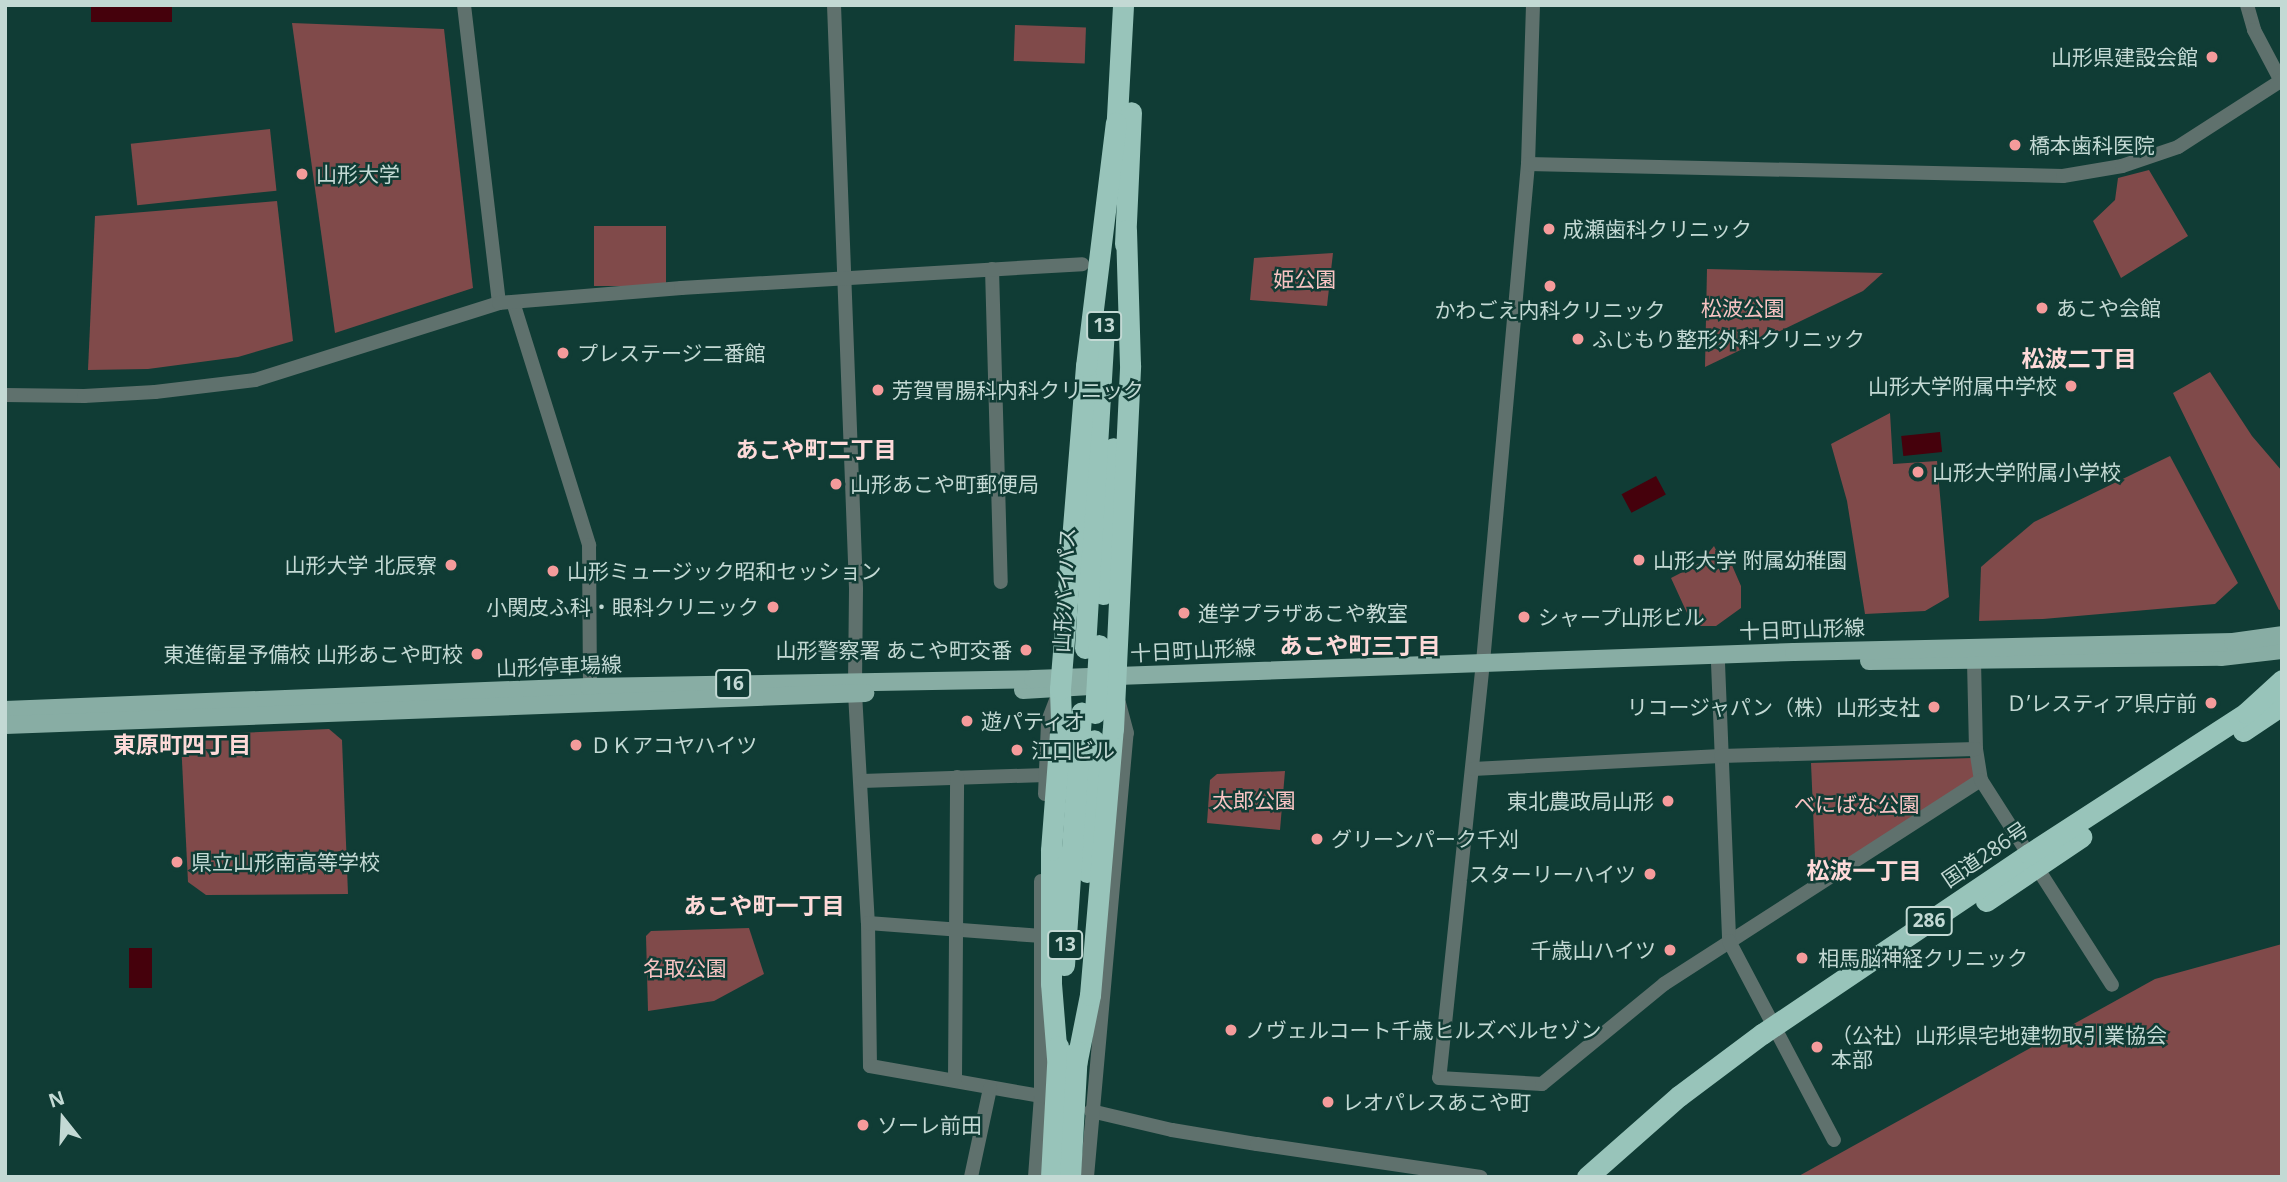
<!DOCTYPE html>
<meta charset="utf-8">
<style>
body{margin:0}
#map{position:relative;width:2287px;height:1182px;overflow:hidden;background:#103c35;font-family:"Open Sans","Noto Sans JP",sans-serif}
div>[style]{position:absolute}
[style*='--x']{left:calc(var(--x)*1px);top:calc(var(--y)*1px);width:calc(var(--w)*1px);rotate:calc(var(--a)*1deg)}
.green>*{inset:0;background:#804a4a;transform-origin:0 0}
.water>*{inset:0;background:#45010c;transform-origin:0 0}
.minor>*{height:14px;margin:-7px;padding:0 7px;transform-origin:7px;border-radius:7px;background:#5f716d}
.major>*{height:18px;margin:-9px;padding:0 9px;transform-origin:9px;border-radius:9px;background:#88ada4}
.highway>*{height:21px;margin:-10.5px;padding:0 10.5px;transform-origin:10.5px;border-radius:10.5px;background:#98c4ba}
.highway-bridge>*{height:21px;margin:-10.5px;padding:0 10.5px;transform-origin:10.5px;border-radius:10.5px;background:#98c4ba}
.dots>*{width:19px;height:19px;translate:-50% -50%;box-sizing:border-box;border:4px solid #103c35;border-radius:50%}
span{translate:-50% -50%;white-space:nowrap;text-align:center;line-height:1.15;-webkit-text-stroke:5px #103c35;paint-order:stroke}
.shield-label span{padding:2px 5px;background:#103c35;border:2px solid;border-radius:5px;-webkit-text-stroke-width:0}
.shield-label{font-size:19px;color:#c3d9d4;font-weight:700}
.poi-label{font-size:21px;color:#c3d9d4}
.right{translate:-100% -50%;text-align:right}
.left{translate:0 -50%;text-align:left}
.park-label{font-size:21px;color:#f9c4c3}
.street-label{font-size:21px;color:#c3d9d4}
.neighbourhood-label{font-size:23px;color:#fedad9;font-weight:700}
.frame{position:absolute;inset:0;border:7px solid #c3d9d4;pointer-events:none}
.north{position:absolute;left:28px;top:1084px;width:70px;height:70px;-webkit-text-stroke:5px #103c35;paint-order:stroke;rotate:342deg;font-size:19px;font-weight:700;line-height:28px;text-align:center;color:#c3d9d4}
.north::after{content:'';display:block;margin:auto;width:24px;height:32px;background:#c3d9d4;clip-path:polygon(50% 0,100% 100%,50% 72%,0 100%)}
</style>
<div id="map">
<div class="green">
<i style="clip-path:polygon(292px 23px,444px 29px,473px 288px,335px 333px)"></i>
<i style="left:1015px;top:25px;width:71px;height:36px;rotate:2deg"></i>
<i style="left:270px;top:129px;width:62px;height:140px;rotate:84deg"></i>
<i style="clip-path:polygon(2149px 170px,2188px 236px,2121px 278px,2093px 221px,2115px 200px,2118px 178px)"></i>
<i style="clip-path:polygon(277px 201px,293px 341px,238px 357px,148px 369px,88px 370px,95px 216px)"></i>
<i style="left:594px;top:226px;width:72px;height:60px"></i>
<i style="clip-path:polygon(1333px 253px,1327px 306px,1250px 300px,1254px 258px)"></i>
<i style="clip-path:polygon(1707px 269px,1883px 273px,1863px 291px,1705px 367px)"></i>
<i style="clip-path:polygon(2210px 372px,2252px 436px,2282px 471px,2282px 609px,2279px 610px,2173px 393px)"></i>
<i style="clip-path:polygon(1890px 413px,1893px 464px,1937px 461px,1949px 597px,1925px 611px,1865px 614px,1847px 501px,1831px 444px)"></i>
<i style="clip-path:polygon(2170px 456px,2238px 583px,2215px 604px,2043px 619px,1979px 621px,1981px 567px,1989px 560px,2034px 522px)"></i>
<i style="clip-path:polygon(1714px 546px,1724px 566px,1731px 563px,1741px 586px,1741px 608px,1716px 626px,1693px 626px,1671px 578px,1700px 563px)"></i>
<i style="clip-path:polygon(329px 729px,342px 740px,348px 894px,206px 895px,188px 882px,181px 741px,189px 735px)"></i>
<i style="clip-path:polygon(1972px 758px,1974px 777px,1816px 880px,1811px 763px)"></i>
<i style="clip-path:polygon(1285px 771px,1280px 830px,1207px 823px,1210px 780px,1217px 774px)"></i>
<i style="clip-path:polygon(749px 928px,764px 974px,714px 1001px,648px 1011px,646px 936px,651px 931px)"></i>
<i style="clip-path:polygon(2282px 944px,2282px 1177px,1797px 1177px,2155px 979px)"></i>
</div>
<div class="water">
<i style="left:91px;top:5px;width:81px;height:17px"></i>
<i style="left:1940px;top:432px;width:20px;height:39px;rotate:84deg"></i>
<i style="left:1656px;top:476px;width:21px;height:39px;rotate:62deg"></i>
<i style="left:129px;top:948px;width:23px;height:40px"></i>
</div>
<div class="minor">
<i style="--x:464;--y:5;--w:300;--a:83.3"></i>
<i style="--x:834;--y:5;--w:584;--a:87.84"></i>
<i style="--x:856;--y:589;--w:104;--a:90.6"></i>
<i style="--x:855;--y:693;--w:230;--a:86.8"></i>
<i style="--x:868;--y:923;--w:143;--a:89.2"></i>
<i style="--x:870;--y:1066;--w:174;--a:10"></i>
<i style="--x:1533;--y:5;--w:159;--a:91.8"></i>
<i style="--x:1528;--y:164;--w:500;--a:95.16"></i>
<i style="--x:1483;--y:662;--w:418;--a:96"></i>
<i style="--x:1439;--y:1078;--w:103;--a:3.3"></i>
<i style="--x:1542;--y:1084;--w:158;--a:-39.3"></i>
<i style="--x:1664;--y:984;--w:377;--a:-32.8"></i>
<i style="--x:2247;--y:5;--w:26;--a:74"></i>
<i style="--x:2254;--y:30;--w:60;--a:62.2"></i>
<i style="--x:1528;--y:164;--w:535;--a:1.28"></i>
<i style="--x:2063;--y:176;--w:60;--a:-9.6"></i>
<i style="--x:2122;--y:166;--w:59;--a:-18.7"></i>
<i style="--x:2178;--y:147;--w:124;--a:-32.8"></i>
<i style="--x:992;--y:269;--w:313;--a:88.4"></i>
<i style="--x:513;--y:302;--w:255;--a:72.6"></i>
<i style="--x:589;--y:545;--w:150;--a:89.6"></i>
<i style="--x:5;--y:395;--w:79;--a:0.7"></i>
<i style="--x:84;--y:396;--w:71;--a:-3.2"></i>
<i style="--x:155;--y:392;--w:101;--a:-6.8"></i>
<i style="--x:255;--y:380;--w:256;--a:-17.5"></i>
<i style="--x:499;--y:303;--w:183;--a:-4.7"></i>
<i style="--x:681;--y:288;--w:402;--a:-3.4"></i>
<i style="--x:1974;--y:661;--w:88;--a:88.7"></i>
<i style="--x:1976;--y:749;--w:31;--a:81"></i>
<i style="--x:1981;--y:780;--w:243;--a:57.4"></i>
<i style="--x:1718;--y:663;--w:278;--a:87.7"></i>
<i style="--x:1729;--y:941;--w:225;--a:62.2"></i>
<i style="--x:1473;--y:769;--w:248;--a:-3"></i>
<i style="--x:1721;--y:756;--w:255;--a:-1.6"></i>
<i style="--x:862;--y:781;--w:184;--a:-1.9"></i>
<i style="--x:1045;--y:794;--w:73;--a:-87.6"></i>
<i style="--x:1048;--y:721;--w:26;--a:-69"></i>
<i style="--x:868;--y:923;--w:171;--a:4.3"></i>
<i style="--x:955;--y:1079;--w:302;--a:-89.6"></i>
<i style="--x:1091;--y:1111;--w:83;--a:13.2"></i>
<i style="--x:1172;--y:1130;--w:86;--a:9.4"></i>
<i style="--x:1257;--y:1144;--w:226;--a:8.4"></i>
<i style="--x:971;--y:1177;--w:91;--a:-77.9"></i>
<i style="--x:1035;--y:1177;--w:81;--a:-85.8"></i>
<i style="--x:1041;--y:1096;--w:215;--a:-90"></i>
<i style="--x:1087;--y:1177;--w:446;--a:-84.9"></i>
<i style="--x:1127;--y:733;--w:31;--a:-105"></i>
</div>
<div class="major">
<i style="--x:1869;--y:661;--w:352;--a:-0.7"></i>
<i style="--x:2221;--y:657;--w:61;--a:-6.5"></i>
<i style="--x:1023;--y:690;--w:84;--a:-3.4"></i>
<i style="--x:5;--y:710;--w:584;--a:-2.26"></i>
<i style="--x:589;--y:687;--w:444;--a:-1"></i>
<i style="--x:1033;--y:679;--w:761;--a:-2.03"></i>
<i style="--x:1794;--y:652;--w:439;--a:-1.3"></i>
<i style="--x:2233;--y:642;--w:49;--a:-8.1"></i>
<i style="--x:5;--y:725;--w:861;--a:-2.13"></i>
</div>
<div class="highway">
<i style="--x:1116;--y:135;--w:130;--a:-86.9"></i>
<i style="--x:1125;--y:244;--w:132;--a:-87.4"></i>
<i style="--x:1103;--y:594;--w:146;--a:-86.1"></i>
<i style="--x:1085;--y:648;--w:324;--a:-86.6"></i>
<i style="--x:2243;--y:731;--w:47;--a:-33.7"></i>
<i style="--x:1087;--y:872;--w:132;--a:-87"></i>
<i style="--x:1986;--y:901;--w:115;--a:-34"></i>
<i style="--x:1064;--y:965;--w:253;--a:-86.1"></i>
<i style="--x:1057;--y:1058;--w:75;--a:-94.6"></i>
<i style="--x:1051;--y:983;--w:133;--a:-90"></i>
<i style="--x:1051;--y:850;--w:131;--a:-85.6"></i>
<i style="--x:1061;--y:719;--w:30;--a:-92"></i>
<i style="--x:1060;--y:689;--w:324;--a:-85.4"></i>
<i style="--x:1086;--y:366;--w:245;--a:-83"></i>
<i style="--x:1076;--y:1065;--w:71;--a:-78.7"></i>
<i style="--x:1090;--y:995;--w:267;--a:-85.1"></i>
<i style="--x:1113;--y:729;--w:364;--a:-87.3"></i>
<i style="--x:1130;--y:365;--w:135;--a:-91.7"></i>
<i style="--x:1051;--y:1177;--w:131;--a:-86.9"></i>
<i style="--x:1070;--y:1177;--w:126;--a:-86.8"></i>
<i style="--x:1587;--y:1177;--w:123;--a:-41.4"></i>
<i style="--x:1679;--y:1096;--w:104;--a:-36.8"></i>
<i style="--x:1762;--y:1034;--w:322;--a:-34"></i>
<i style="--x:2029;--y:854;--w:259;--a:-33"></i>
<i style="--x:2246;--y:713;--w:49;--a:-42.5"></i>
</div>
<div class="highway-bridge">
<i style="--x:1095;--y:713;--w:68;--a:-86.6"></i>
</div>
<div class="dots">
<i style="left:2212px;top:57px;background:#f59b9b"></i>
<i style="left:2015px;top:145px;background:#f59b9b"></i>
<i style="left:302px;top:174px;background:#f59b9b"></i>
<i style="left:1549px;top:229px;background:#f59b9b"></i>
<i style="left:1550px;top:286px;background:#f59b9b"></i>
<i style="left:2042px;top:308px;background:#f59b9b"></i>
<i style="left:1578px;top:339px;background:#f59b9b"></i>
<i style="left:563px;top:353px;background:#f59b9b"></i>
<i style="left:2071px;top:386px;background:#f59b9b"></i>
<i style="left:878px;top:390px;background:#f59b9b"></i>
<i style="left:1918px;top:472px;background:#f59b9b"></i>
<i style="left:836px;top:484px;background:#f59b9b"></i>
<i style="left:1639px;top:560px;background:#f59b9b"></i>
<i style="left:451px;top:565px;background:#f59b9b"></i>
<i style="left:553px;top:571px;background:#f59b9b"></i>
<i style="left:773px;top:607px;background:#f59b9b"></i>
<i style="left:1184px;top:613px;background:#f59b9b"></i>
<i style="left:1524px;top:617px;background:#f59b9b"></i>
<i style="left:1026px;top:650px;background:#f59b9b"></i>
<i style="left:477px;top:654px;background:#f59b9b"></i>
<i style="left:2211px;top:703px;background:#f59b9b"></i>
<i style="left:1934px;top:707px;background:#f59b9b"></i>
<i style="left:967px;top:721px;background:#f59b9b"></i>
<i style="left:576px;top:745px;background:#f59b9b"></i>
<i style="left:1017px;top:750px;background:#f59b9b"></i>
<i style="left:1668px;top:801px;background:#f59b9b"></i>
<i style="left:1317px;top:839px;background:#f59b9b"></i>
<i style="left:177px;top:862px;background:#f59b9b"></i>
<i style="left:1650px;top:874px;background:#f59b9b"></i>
<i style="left:1670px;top:950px;background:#f59b9b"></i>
<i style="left:1802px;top:958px;background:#f59b9b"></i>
<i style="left:1231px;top:1030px;background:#f59b9b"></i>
<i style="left:1817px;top:1047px;background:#f59b9b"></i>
<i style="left:1328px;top:1102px;background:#f59b9b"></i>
<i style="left:863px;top:1125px;background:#f59b9b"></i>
</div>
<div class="shield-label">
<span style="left:1104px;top:326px">13</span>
<span style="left:733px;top:684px">16</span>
<span style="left:1929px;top:921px">286</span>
<span style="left:1065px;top:945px">13</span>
</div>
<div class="poi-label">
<span class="right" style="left:2198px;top:57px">山形県建設会館</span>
<span class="left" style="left:2029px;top:145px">橋本歯科医院</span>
<span class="left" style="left:316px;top:174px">山形大学</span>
<span class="left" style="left:1563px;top:229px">成瀬歯科クリニック</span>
<span class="left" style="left:2056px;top:308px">あこや会館</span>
<span style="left:1550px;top:310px">かわごえ内科クリニック</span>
<span class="left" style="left:1592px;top:339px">ふじもり整形外科クリニック</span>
<span class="left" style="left:577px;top:353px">プレステージ二番館</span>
<span class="right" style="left:2057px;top:386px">山形大学附属中学校</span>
<span class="left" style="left:892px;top:390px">芳賀胃腸科内科クリニック</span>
<span class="left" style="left:1932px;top:472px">山形大学附属小学校</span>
<span class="left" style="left:850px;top:484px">山形あこや町郵便局</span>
<span class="left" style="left:1653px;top:560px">山形大学 附属幼稚園</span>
<span class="right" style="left:437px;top:565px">山形大学 北辰寮</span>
<span class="left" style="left:567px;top:571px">山形ミュージック昭和セッション</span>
<span class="right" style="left:759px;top:607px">小関皮ふ科・眼科クリニック</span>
<span class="left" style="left:1198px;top:613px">進学プラザあこや教室</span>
<span class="left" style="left:1538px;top:617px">シャープ山形ビル</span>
<span class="right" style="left:1012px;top:650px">山形警察署 あこや町交番</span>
<span class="right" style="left:463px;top:654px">東進衛星予備校 山形あこや町校</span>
<span class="right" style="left:2197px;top:703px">Ｄ’レスティア県庁前</span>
<span class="right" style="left:1920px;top:707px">リコージャパン（株）山形支社</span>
<span class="left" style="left:981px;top:721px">遊パティオ</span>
<span class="left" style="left:590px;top:745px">ＤＫアコヤハイツ</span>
<span class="left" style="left:1031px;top:750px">江口ビル</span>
<span class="right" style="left:1654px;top:801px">東北農政局山形</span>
<span class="left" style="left:1331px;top:839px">グリーンパーク千刈</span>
<span class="left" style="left:191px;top:862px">県立山形南高等学校</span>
<span class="right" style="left:1636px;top:874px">スターリーハイツ</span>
<span class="right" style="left:1656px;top:950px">千歳山ハイツ</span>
<span class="left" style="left:1818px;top:958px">相馬脳神経クリニック</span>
<span class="left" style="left:1245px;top:1030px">ノヴェルコート千歳ヒルズベルセゾン</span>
<span class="left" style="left:1831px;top:1047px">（公社）山形県宅地建物取引業協会<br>本部</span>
<span class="left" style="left:1342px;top:1102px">レオパレスあこや町</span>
<span class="left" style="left:877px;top:1125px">ソーレ前田</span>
</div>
<div class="park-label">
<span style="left:1305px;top:279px">姫公園</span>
<span style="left:1743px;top:308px">松波公園</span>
<span style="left:1254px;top:800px">太郎公園</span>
<span style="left:1857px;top:804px">べにばな公園</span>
<span style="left:685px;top:968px">名取公園</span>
</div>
<div class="street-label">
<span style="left:1064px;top:590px;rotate:-87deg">山形バイパス</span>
<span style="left:1802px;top:629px;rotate:-2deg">十日町山形線</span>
<span style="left:1193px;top:650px;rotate:-3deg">十日町山形線</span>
<span style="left:559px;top:666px;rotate:-2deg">山形停車場線</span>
<span style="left:1985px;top:854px;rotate:-34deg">国道286号</span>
</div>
<div class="neighbourhood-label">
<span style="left:2079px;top:358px">松波二丁目</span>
<span style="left:816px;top:449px">あこや町二丁目</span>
<span style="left:1360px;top:645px">あこや町三丁目</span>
<span style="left:182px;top:744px">東原町四丁目</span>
<span style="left:1864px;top:870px">松波一丁目</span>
<span style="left:764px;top:905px">あこや町一丁目</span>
</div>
<div class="frame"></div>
<div class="north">N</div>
</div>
